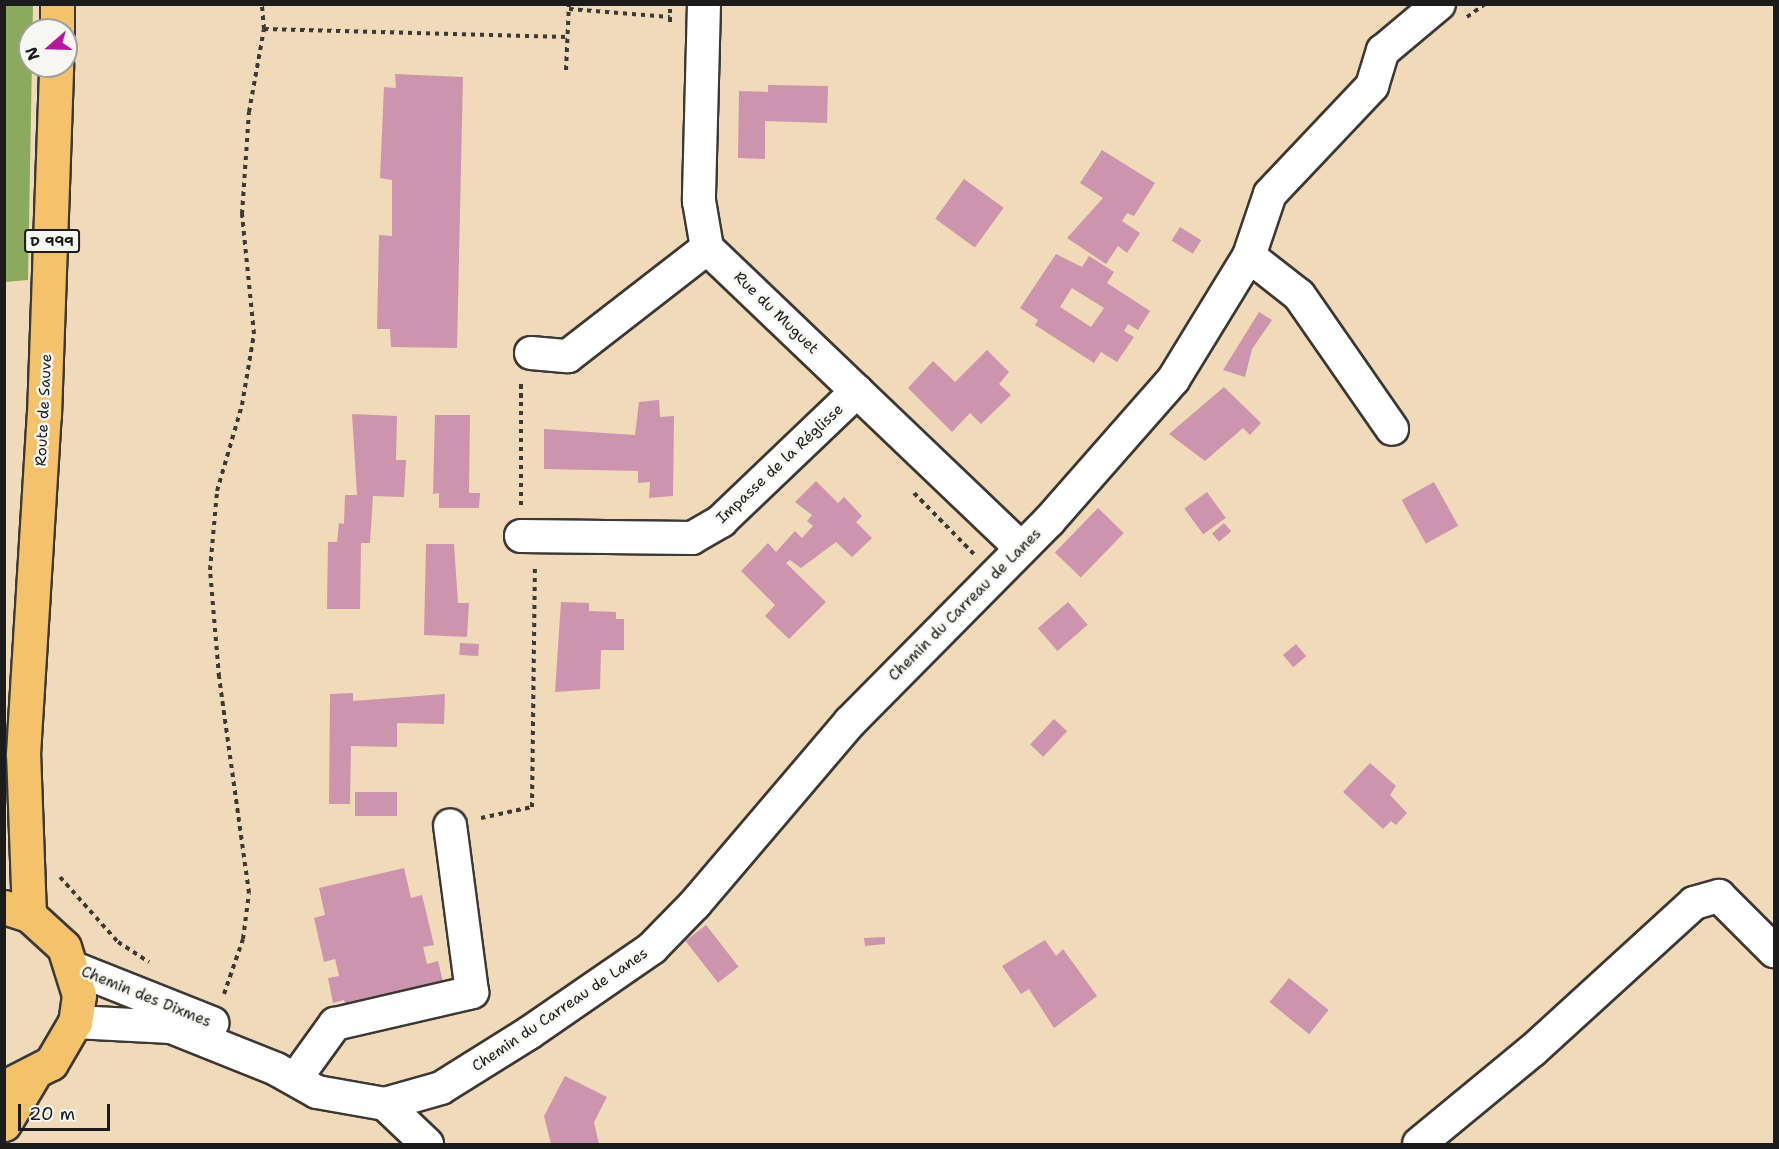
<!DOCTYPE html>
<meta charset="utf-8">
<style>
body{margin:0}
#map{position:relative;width:1779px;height:1149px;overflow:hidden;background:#f1daba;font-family:"Shantell Sans",sans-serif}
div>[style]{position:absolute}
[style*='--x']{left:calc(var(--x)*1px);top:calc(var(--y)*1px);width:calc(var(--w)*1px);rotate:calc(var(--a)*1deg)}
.forest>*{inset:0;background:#8baa5e}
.building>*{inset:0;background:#cc94ad;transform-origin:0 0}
.path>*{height:4px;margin-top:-2px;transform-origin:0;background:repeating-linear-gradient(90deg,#3c3834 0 4.5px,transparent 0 9px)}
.roads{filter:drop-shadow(2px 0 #3c3834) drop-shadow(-2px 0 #3c3834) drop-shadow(0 2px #3c3834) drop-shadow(0 -2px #3c3834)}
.minor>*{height:32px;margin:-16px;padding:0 16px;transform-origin:16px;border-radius:16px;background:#fff}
.major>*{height:33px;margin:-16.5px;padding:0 16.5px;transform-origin:16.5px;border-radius:16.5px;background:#f3c26a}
span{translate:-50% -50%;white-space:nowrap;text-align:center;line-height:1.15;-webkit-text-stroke:5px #f6f6f2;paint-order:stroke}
.shield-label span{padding:2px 4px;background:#f6f6f2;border:2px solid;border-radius:4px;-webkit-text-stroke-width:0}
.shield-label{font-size:14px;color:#1c1c1c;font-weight:700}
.street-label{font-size:15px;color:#1c1c1c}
.frame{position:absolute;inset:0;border:6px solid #1c1c1c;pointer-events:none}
.north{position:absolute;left:18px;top:18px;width:60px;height:60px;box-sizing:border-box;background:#f6f6f2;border:2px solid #9f9f9c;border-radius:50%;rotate:250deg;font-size:16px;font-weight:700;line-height:24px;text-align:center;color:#1c1c1c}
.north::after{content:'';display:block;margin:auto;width:21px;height:27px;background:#b5179e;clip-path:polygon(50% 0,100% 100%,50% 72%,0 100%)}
.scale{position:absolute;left:18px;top:1104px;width:92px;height:27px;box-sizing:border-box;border:3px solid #1c1c1c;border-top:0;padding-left:8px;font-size:18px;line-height:21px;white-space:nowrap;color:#1c1c1c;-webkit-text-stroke:4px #f6f6f2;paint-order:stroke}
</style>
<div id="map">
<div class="forest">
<i style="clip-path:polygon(4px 5px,33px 5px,28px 280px,5px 282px)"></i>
</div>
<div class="building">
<i style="clip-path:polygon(395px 74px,463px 77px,457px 348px,391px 347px,390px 329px,377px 329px,379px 235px,392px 236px,392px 180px,380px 178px,384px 87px,396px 88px)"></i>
<i style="clip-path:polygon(768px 85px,828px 86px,827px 123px,765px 121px,765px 159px,738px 158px,739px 91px,768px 92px)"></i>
<i style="clip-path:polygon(1102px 150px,1155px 183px,1134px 216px,1127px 213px,1122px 221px,1140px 233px,1127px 253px,1118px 246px,1106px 264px,1067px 238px,1103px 198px,1080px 183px)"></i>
<i style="left:964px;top:179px;width:49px;height:49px;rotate:36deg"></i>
<i style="left:1180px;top:227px;width:25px;height:16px;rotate:32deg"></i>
<i style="clip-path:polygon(evenodd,1056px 254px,1082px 267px,1089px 256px,1114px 272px,1107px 283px,1150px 311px,1138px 330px,1128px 324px,1124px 331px,1134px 337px,1117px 362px,1101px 352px,1094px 363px,1035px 325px,1038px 320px,1020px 308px,1056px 254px,1072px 288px,1104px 308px,1091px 327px,1060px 307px,1072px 288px)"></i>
<i style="clip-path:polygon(1259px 312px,1272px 320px,1252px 349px,1245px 377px,1223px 370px)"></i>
<i style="clip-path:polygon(987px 350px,1009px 372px,999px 384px,1011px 395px,981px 424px,970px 413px,952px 432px,908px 388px,933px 361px,955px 382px)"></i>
<i style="clip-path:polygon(1224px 387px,1261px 423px,1250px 435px,1243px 428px,1205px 461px,1169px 434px)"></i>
<i style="clip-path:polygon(659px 400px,660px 417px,674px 416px,673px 496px,649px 498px,650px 482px,638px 483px,638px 471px,544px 469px,544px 429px,635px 435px,639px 402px)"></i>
<i style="clip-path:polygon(352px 414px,397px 416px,396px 460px,406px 460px,404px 497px,373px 496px,370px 543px,361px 543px,360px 609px,327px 609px,328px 542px,337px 542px,339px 523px,344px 524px,345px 495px,357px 495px)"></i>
<i style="clip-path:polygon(435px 415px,470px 415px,469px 493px,480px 493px,479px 508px,439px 508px,439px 493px,433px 494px)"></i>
<i style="clip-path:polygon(816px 481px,838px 503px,844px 497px,862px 516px,856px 522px,872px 538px,852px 557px,836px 542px,801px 568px,790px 560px,786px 563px,826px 602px,789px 639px,765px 616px,775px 605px,741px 571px,768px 543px,776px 552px,795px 531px,802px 538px,813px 526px,807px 521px,812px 515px,795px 502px)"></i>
<i style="left:1434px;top:482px;width:50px;height:37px;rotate:61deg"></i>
<i style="left:1207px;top:492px;width:32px;height:28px;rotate:54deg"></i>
<i style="left:1098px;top:508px;width:36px;height:62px;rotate:44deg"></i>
<i style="left:1224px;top:523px;width:11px;height:16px;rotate:49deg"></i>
<i style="clip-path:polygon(426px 544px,454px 544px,458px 603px,469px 603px,467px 637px,424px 635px)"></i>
<i style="clip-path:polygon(561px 602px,589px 603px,589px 611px,616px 612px,616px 619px,624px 619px,624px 650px,601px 650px,600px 689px,555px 692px)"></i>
<i style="left:1068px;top:602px;width:30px;height:40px;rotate:49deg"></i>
<i style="left:460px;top:643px;width:19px;height:12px;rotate:3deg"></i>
<i style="left:1296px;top:644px;width:16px;height:17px;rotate:50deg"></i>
<i style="clip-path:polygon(353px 693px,353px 701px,445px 694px,444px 724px,397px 723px,397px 747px,351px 746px,350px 804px,329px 804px,330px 694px)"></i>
<i style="left:1054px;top:719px;width:18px;height:35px;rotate:43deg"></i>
<i style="clip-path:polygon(1370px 763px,1396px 786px,1390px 795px,1407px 813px,1396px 825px,1391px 821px,1383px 829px,1343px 792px)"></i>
<i style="left:355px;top:792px;width:42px;height:24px"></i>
<i style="clip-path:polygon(404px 868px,411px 898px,422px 895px,434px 945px,423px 947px,427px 964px,438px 961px,444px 986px,348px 1014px,344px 1000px,333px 1003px,328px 978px,339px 976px,335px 959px,324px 962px,314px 918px,325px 915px,319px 888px)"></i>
<i style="left:706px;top:925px;width:53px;height:26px;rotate:52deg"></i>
<i style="clip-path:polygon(885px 937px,885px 944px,865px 946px,864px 938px)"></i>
<i style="clip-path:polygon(1045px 940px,1056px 956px,1063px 949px,1097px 996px,1054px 1028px,1029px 989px,1021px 994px,1002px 966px)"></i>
<i style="left:1289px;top:978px;width:51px;height:31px;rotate:39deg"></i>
<i style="clip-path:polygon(565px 1076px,607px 1097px,594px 1122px,599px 1144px,551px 1144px,544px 1116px)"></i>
</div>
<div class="path">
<i style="--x:569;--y:9;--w:101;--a:4.5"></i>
<i style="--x:1467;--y:17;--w:22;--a:-36"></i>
<i style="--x:670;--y:22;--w:18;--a:-90"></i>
<i style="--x:264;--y:29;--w:304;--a:1.5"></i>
<i style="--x:566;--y:70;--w:66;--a:-87.4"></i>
<i style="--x:521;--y:384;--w:121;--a:90"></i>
<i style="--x:914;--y:493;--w:86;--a:45.5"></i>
<i style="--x:481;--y:818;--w:52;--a:-12.2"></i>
<i style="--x:532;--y:807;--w:240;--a:-89.3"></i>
<i style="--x:60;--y:877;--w:87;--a:48.3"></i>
<i style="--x:118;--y:942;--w:37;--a:33"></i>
<i style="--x:224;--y:994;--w:58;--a:-70.9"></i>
<i style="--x:243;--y:939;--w:46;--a:-82.6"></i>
<i style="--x:249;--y:893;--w:218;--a:-97.9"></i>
<i style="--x:219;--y:677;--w:107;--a:-94.8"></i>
<i style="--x:210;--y:570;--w:79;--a:-84.9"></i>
<i style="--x:217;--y:491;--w:90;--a:-73.8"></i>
<i style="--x:242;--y:405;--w:72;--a:-80.4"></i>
<i style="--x:254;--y:334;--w:121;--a:-95.7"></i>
<i style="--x:242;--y:214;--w:102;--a:-86.1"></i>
<i style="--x:249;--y:112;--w:84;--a:-79.8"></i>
<i style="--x:264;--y:29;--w:25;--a:-95"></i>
</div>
<div class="roads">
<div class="minor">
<i style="--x:704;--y:4;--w:197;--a:91.5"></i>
<i style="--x:699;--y:201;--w:48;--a:80.3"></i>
<i style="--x:707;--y:248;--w:433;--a:43.7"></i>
<i style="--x:1249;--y:256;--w:63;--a:38"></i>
<i style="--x:1299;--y:295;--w:163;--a:55.2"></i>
<i style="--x:531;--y:353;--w:37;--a:5"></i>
<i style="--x:568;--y:356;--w:176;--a:-37.8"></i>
<i style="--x:521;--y:536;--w:171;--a:0.7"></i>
<i style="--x:692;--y:538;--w:34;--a:-30"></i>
<i style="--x:721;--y:521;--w:188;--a:-43.7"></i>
<i style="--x:74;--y:968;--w:149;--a:21.7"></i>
<i style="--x:75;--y:1022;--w:96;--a:3"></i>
<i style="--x:171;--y:1027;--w:113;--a:21.8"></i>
<i style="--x:276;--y:1069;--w:47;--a:29.3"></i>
<i style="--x:317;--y:1092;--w:69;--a:10"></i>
<i style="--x:385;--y:1104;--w:58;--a:43.6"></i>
<i style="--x:296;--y:1078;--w:67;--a:-54.2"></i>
<i style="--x:335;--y:1024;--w:141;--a:-13.1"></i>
<i style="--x:472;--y:992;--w:168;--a:-97.5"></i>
<i style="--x:385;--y:1104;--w:58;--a:-15.9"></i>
<i style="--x:441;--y:1088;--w:104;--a:-32"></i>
<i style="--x:529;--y:1033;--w:150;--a:-34.6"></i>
<i style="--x:652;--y:948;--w:62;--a:-45.7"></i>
<i style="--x:695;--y:904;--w:239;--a:-49.6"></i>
<i style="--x:850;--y:722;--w:283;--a:-45.3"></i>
<i style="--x:1049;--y:521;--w:188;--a:-48.7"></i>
<i style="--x:1173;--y:380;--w:145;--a:-58.5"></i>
<i style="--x:1249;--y:256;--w:65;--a:-71.3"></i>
<i style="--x:1270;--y:194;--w:149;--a:-46.6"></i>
<i style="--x:1372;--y:86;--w:37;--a:-73"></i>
<i style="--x:1383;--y:51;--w:73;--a:-40"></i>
<i style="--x:1419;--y:1144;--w:146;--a:-39.5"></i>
<i style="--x:1532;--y:1051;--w:219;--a:-42.4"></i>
<i style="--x:1694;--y:903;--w:26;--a:-16"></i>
<i style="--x:1719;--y:896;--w:78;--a:45"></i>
</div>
<div class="major">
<i style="--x:57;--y:30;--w:26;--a:-90"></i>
<i style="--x:4;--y:907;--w:26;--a:18"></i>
<i style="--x:29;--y:915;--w:47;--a:42.4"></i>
<i style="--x:64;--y:947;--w:50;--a:72.6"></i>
<i style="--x:79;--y:995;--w:27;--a:98"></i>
<i style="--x:75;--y:1022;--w:48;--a:120.3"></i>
<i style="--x:51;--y:1063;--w:53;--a:152.9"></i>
<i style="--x:29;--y:915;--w:161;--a:-92.1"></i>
<i style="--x:23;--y:754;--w:340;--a:-86.5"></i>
<i style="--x:44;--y:415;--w:349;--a:-88"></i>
<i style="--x:4;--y:1124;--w:55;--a:-59.2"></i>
</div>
</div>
<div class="shield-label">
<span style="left:52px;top:241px">D 999</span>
</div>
<div class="street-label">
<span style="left:776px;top:313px;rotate:44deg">Rue du Muguet</span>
<span style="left:44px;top:410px;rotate:-87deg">Route de Sauve</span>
<span style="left:780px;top:464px;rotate:-43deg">Impasse de la Réglisse</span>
<span style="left:965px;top:605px;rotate:-45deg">Chemin du Carreau de Lanes</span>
<span style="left:146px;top:997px;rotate:22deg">Chemin des Dixmes</span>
<span style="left:560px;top:1010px;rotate:-34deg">Chemin du Carreau de Lanes</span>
</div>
<div class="frame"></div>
<div class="north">N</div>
<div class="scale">20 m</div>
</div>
